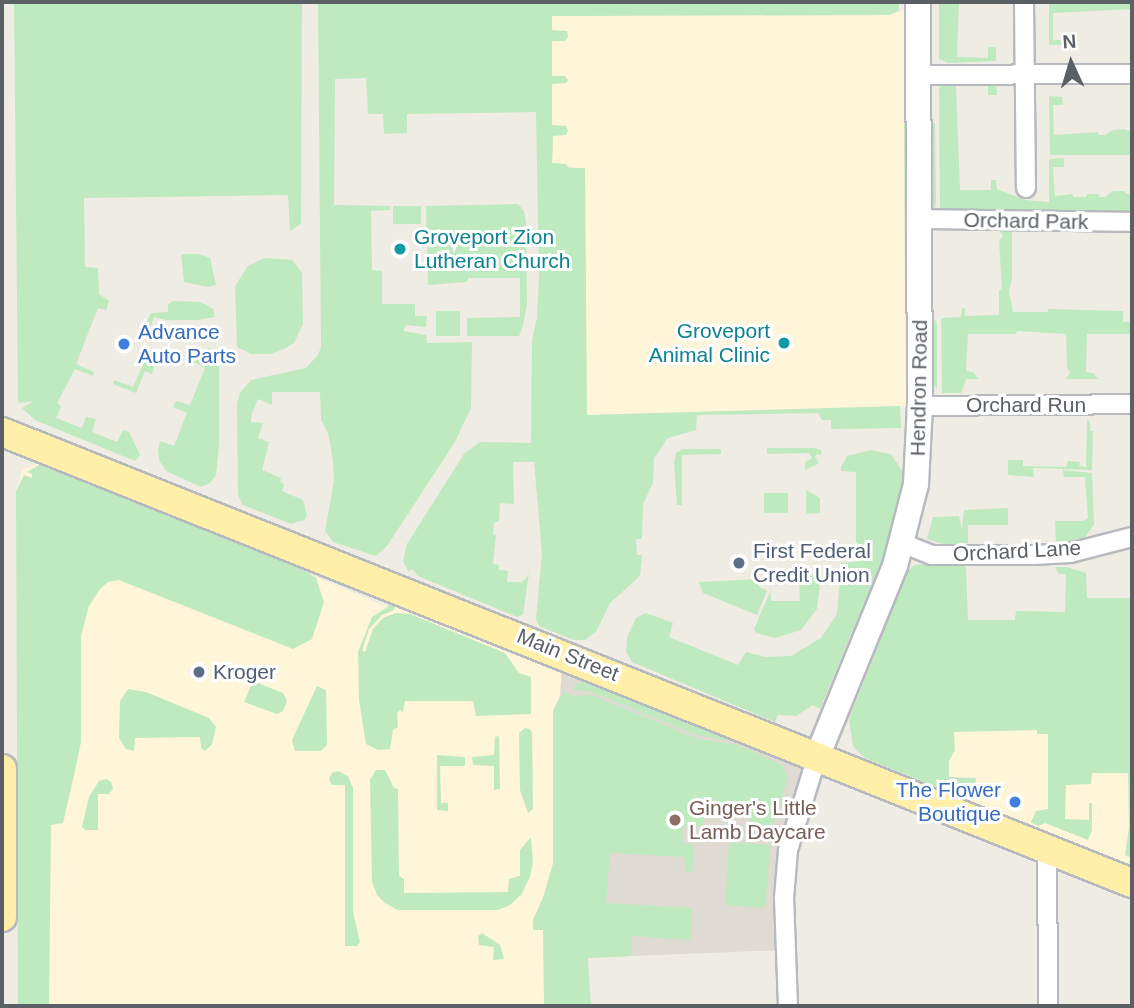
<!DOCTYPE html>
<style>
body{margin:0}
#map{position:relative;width:1134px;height:1008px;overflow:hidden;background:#efece3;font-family:Arial,sans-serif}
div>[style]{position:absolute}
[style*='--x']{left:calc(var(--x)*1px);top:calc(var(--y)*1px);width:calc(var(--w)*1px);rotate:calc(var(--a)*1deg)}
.commercial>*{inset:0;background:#fff5d9}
.education>*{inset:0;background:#dfdbd2}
.green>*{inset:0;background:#bfe9be;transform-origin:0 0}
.roads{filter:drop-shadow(2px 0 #b6babf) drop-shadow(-2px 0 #b6babf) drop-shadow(0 2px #b6babf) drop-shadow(0 -2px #b6babf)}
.street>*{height:18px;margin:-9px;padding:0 9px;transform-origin:9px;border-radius:9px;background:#fff}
.secondary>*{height:24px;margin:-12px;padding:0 12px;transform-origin:12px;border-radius:12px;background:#fff}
.primary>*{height:28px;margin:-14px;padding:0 14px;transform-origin:14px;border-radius:14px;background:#ffefa9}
.dots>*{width:19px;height:19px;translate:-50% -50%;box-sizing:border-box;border:4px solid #fff;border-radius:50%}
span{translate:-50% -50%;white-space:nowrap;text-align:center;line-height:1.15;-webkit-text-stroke:6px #fff;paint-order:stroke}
.street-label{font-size:21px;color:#5b6065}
.culture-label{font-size:21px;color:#0d838f}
.left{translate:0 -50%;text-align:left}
.right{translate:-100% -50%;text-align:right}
.shop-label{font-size:21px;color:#366cbe}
.service-label{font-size:21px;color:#4e5e75}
.education-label{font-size:21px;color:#785e54}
.frame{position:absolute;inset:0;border:4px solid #5b6065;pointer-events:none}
.north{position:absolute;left:1036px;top:28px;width:70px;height:70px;-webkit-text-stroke:5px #fff;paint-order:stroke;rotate:356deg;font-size:19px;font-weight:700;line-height:28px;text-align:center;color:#5b6065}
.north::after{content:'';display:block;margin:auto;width:24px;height:32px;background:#5b6065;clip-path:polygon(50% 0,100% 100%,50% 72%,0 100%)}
</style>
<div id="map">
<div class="commercial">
<i style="clip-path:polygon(904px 10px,906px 406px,586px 415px,585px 169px,552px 164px,553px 136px,567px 128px,552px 126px,552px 83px,568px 78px,552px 77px,552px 41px,565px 41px,552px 31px,552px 16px,889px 15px)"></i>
<i style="clip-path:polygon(43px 461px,387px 607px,403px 603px,562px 669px,560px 696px,553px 711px,553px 864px,543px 898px,533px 920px,533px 930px,552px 930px,557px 1006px,18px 1006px,19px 740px,16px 491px,22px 470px)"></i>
<i style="clip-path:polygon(934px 727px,1132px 728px,1132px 855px,1128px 865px,936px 788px)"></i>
</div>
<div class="education">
<i style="clip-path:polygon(563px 653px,817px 757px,788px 850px,786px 950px,557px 959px,552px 930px,533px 930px,533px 920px,543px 898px,553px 864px,553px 711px,560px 696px)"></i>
</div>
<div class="green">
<i style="clip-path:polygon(14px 2px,302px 2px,301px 224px,290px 231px,288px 195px,84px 198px,85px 267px,98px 268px,99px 294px,109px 301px,106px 310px,98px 308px,76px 364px,94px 372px,93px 376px,75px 369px,57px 403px,61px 406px,56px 418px,82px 428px,86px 417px,96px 419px,92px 432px,117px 442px,123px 430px,129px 432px,140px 455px,135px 461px,35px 420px,22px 408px,34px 401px,19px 403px,18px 399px)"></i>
<i style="clip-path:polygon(318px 2px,899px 2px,899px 11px,889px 15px,552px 16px,552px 30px,567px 31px,568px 37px,565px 41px,552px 41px,552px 76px,565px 76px,568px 80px,566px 83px,552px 84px,552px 125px,566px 126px,568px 131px,566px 135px,553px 136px,552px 163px,566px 164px,569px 168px,585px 168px,587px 415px,900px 406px,901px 428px,831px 429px,831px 420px,822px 420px,818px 413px,697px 415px,696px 430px,668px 438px,654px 458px,653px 483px,643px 504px,642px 539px,636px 539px,637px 555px,642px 555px,640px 576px,610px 603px,596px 632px,585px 640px,574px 640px,539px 626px,536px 619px,542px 553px,534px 462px,513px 462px,514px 504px,500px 503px,499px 521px,494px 523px,493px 534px,496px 535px,493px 564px,499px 565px,499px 570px,508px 571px,507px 582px,522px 582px,528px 576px,530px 566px,523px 614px,517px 617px,418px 576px,412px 569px,409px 572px,403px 562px,407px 544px,464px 454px,480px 442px,531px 443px,532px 340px,537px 318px,539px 273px,536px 112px,407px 114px,407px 133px,384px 134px,383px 114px,368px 114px,366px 78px,335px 79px,334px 205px,390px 206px,390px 210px,371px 211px,372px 270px,382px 271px,382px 304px,415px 304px,415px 316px,427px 316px,426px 327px,406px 325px,403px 331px,426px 335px,427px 343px,472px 342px,471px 408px,455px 442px,387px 546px,376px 556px,333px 542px,325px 531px,334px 481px,333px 460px,328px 433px,321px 420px,320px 392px,272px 392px,272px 405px,258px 399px,252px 413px,251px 422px,263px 423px,258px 438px,269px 442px,262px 470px,281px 478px,280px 482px,284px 484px,282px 491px,303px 500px,307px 515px,304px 520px,291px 524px,243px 505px,238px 495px,237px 403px,240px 393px,251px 380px,306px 368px,318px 355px,321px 347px)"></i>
<i style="clip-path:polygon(939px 2px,959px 2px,957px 57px,988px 58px,988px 47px,996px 47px,996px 61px,948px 63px,939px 59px)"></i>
<i style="clip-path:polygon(1049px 2px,1132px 2px,1132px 9px,1053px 13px,1053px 40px,1071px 40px,1071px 45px,1049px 45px)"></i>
<i style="clip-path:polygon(996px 80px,997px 95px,988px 95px,988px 85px,956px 86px,960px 190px,991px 190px,991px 180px,996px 180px,997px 189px,1025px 200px,1049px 202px,1049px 159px,1064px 158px,1064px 167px,1053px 167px,1055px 196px,1073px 194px,1073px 197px,1086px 197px,1087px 194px,1099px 194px,1099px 197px,1105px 197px,1113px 191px,1125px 191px,1125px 194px,1132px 194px,1132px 213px,940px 211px,939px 88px,947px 82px)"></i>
<i style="clip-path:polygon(1049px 96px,1062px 97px,1063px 105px,1053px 105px,1054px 135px,1098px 132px,1099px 135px,1105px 135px,1113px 130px,1124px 129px,1132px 132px,1132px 155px,1050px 155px)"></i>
<i style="clip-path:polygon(935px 123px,936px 200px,935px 209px,931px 205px,930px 124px)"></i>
<i style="clip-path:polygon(904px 124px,907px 124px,906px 312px,905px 282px)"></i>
<i style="clip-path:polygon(518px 204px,524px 211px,526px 222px,527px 304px,522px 329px,519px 336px,467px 336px,467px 318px,520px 317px,520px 278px,468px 278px,467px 282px,428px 285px,426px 206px)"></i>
<i style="left:393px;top:206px;width:28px;height:18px"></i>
<i style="clip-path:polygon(998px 228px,1012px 228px,1012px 277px,1009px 291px,1013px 312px,1048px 312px,1048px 309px,1123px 311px,1123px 322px,1132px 322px,1132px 334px,1087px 334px,1086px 372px,1093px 373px,1098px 379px,1066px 379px,1070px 372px,1067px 368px,1066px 334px,1017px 331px,1016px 334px,968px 334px,966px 371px,973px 372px,979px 379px,966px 379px,961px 393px,942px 393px,941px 318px,961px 317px,962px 308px,965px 308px,965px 316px,999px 315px,999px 290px,1002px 290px,999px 241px,1003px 236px)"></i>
<i style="clip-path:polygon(181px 254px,199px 254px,210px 258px,216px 285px,208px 287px,184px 282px)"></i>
<i style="clip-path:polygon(264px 258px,292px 260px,302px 273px,303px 324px,294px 343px,286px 348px,271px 354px,251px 354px,237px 347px,235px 286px,248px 266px)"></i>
<i style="clip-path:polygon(173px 301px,201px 302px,213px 309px,215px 317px,198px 320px,166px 320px,154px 317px,150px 328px,145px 326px,151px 313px,168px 312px,168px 305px)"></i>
<i style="left:436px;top:311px;width:24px;height:25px"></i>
<i style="clip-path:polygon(936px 319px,937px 326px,937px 390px,932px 381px,931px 326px)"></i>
<i style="clip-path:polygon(209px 348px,216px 351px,219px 358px,219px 445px,216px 475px,210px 483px,201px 487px,166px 471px,159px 460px,158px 449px,160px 441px,174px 446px,187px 413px,173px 407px,176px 401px,190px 405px,205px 368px,192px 361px,197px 353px)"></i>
<i style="clip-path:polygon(146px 358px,156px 362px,152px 374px,145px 371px,136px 393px,113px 384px,114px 380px,133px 387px)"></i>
<i style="clip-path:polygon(1087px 420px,1090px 421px,1090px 431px,1093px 431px,1092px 470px,1037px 468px,1033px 468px,1034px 477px,1008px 475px,1008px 460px,1023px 460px,1023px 466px,1066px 467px,1068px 461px,1080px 462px,1079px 466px,1086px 467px)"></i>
<i style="clip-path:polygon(767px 448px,816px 448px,822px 451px,821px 455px,817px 454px,815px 457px,819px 463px,805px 470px,805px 462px,812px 458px,809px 453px,767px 454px)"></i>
<i style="clip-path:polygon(683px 449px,721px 449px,721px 454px,682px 455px,682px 505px,677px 505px,674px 462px,676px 453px)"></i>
<i style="clip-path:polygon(870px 450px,891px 454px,906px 477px,890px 540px,820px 709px,813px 705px,796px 716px,778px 715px,775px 722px,632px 662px,626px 652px,627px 637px,636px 618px,646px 613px,673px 623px,669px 637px,738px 665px,746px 652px,765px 657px,791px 656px,821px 638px,837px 614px,841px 563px,856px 562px,856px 472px,841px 471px,841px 467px,847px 456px)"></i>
<i style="clip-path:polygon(44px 462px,124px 487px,180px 520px,300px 568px,316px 578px,324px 602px,312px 639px,293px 649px,119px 580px,108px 582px,100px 589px,89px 606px,81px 636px,81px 742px,74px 775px,63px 823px,51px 825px,49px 1006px,18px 1006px,16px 491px,24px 475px,32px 478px,32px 474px,27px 472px)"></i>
<i style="clip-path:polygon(1063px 470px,1092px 473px,1094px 525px,1083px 540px,1056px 544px,1055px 521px,1083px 521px,1088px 518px,1085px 477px,1064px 477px)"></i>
<i style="clip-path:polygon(806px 490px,820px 498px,820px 513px,806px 514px)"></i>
<i style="left:764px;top:493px;width:24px;height:20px"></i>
<i style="clip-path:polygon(1008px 508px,1008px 525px,968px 525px,968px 543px,946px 545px,927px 539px,933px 517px,959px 516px,962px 529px,964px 510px)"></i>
<i style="clip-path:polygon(935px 563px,962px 563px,966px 568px,968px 620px,1015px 620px,1016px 611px,1065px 612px,1066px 574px,1059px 574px,1055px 567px,1067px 567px,1086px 573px,1087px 598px,1132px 598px,1132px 858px,1125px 855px,1129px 828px,1128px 773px,1092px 773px,1091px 784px,1066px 785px,1065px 819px,1089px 820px,1089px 803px,1092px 803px,1092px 830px,1088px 840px,1045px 823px,1038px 826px,1031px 822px,1036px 811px,1048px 809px,1048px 734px,1037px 734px,1037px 730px,954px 732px,955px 750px,949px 761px,949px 777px,976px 778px,974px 792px,936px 779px,936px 781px,969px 795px,962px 797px,865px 758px,853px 746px,849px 719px,908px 571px,914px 565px)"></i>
<i style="clip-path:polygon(821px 574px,817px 609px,801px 630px,775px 638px,756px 633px,754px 629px,770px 592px,770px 583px,771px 601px,800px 601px,799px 579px,803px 579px,803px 575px)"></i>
<i style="clip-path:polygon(759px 579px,759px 587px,767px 591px,757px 615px,703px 593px,699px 582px)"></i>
<i style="clip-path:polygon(392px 604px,395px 605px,394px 610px,382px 615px,369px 629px,362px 651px,365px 652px,373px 629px,383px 618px,396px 613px,410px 614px,505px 653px,519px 673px,531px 677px,531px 714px,476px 716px,473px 701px,405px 701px,403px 713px,400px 710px,397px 713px,398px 727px,393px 730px,390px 749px,378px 750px,366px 744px,359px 700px,358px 652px,372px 617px)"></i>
<i style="clip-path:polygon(593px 680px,765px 749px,763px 753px,739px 742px,699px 736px,589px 691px,574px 690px,575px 684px)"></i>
<i style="clip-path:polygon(253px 681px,283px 693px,287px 701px,283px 711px,277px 714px,244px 702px)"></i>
<i style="clip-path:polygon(317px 686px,326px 690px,327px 745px,321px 751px,295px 751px,292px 740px)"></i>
<i style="clip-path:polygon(128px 689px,146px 692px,209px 718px,216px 727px,212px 744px,205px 751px,201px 748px,200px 737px,135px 738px,134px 751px,126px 749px,119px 738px,120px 701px)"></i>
<i style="clip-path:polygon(564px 691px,575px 696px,591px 695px,699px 739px,738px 745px,782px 765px,788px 777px,774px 825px,753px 824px,744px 812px,703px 810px,703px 826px,683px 826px,682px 843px,694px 844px,692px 872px,685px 871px,685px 857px,610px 853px,606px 903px,692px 908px,691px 934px,690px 940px,632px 936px,631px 956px,588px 958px,591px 1006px,544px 1006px,543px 930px,533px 930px,533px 920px,543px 898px,553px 864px,553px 711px)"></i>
<i style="clip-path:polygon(525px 728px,530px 729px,532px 733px,533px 809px,528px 813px,520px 790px,519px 733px)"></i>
<i style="clip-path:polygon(499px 736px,500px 789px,494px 790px,494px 766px,473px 765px,472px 757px,494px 755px,495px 737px)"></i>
<i style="clip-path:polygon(437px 755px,465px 757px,465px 766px,440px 766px,441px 803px,448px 803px,448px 811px,437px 810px)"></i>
<i style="clip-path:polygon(376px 770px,385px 770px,394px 788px,398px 789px,399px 876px,404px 879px,404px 893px,508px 892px,509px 879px,520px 876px,520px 850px,531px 837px,533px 862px,530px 877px,521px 895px,510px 905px,498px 910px,398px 910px,385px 903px,377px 895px,372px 882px,370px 780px)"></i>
<i style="clip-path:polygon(338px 771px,348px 776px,353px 788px,353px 912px,360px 942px,357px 946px,345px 946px,345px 785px,332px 785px,329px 779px,332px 773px)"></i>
<i style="clip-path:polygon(106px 779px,111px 782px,113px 789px,109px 794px,98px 794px,98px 830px,85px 830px,82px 827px,89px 797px,99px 781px)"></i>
<i style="left:770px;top:845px;width:63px;height:41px;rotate:94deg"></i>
<i style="clip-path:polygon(482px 933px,500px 945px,504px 959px,493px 960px,494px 947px,479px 945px,478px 936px)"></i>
</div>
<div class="roads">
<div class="street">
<i style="--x:1024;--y:2;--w:186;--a:89.4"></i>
<i style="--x:918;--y:75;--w:214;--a:-0.3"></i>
<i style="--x:919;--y:219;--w:213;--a:0.8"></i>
<i style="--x:920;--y:406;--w:212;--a:-0.5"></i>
<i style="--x:902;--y:543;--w:31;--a:22"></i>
<i style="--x:931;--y:555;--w:103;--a:0"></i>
<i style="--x:1034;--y:555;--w:36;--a:-3"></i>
<i style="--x:1070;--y:553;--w:64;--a:-14.5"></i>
<i style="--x:1047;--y:850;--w:156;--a:89.6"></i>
<i style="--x:788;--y:1006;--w:108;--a:-92.1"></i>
<i style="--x:784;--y:898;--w:48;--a:-85.2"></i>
<i style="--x:788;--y:850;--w:97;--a:-72.7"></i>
</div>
<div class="secondary">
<i style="--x:817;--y:757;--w:206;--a:-67.8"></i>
<i style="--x:895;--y:566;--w:85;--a:-75.6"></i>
<i style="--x:916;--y:484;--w:78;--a:-87.1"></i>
<i style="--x:920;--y:406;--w:404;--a:-90.3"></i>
</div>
<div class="primary">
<i style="--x:2;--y:432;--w:1217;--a:21.76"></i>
<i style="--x:2;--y:769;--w:148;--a:90"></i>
</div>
</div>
<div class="dots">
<i style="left:400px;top:249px;background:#0f9aa8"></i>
<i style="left:784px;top:343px;background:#0f9aa8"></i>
<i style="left:124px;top:344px;background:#3f7fe0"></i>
<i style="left:739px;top:563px;background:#5c6f8a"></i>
<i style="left:199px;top:672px;background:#5c6f8a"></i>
<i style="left:1015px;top:802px;background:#3f7fe0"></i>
<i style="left:675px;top:820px;background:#8d6e63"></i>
</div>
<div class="street-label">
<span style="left:1026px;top:221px;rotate:1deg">Orchard Park</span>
<span style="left:919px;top:388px;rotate:-89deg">Hendron Road</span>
<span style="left:1026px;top:405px">Orchard Run</span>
<span style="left:1017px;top:551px;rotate:-3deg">Orchard Lane</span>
<span style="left:568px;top:655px;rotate:22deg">Main Street</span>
</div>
<div class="culture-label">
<span class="left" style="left:414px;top:249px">Groveport Zion<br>Lutheran Church</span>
<span class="right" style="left:770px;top:343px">Groveport<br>Animal Clinic</span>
</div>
<div class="shop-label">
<span class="left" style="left:138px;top:344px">Advance<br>Auto Parts</span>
<span class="right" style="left:1001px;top:802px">The Flower<br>Boutique</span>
</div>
<div class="service-label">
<span class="left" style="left:753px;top:563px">First Federal<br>Credit Union</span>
<span class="left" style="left:213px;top:672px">Kroger</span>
</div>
<div class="education-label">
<span class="left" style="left:689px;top:820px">Ginger's Little<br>Lamb Daycare</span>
</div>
<div class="frame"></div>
<div class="north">N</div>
</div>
